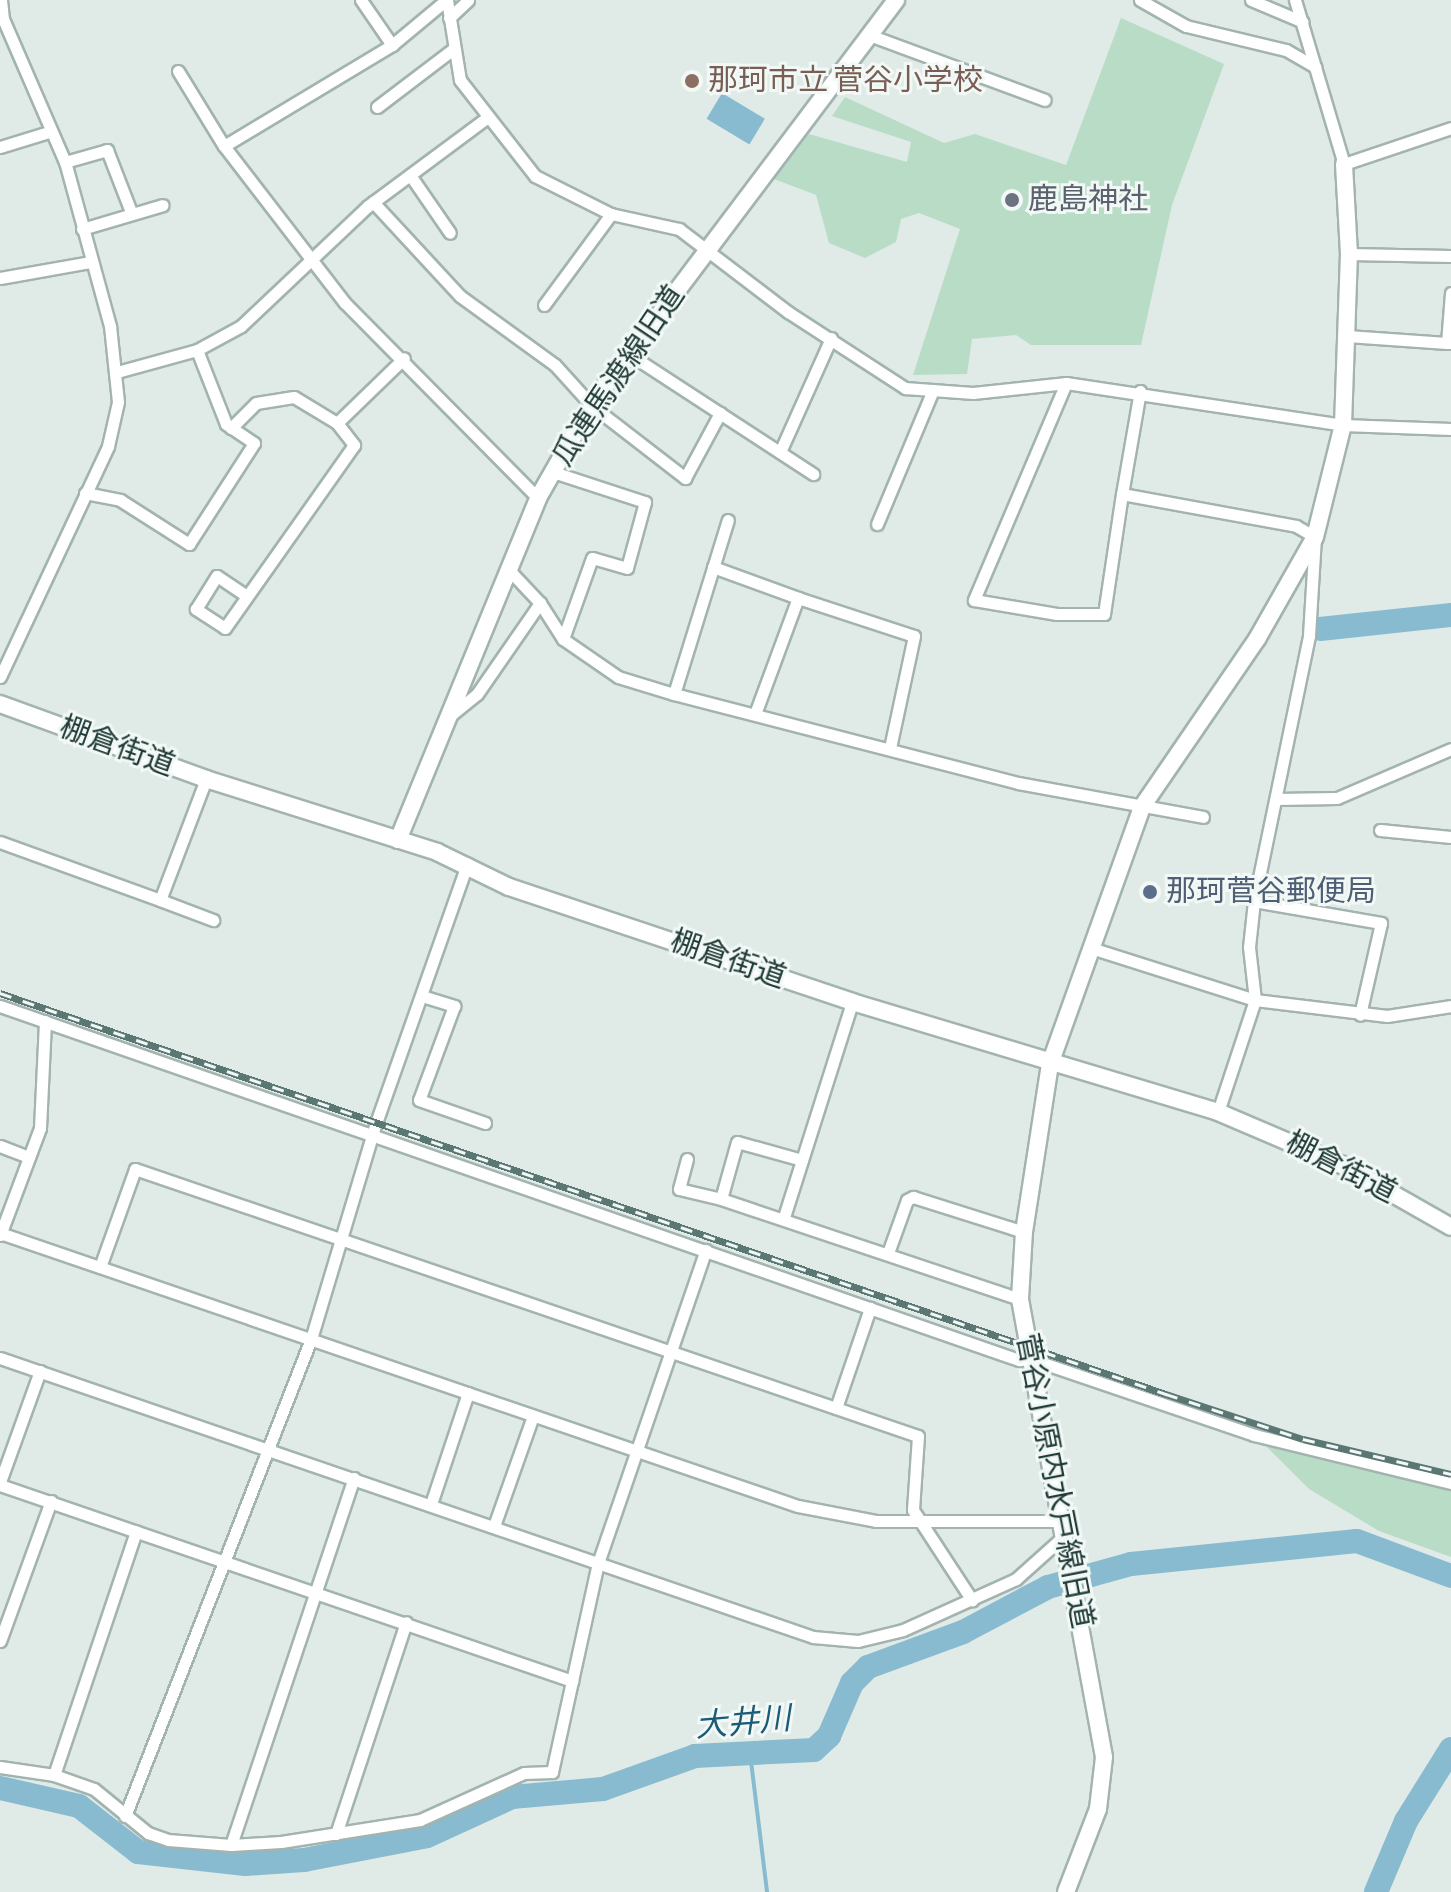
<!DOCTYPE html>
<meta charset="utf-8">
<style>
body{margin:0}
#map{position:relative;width:1451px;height:1892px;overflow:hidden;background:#e0ebe8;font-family:"Alegreya Sans","Noto Sans JP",sans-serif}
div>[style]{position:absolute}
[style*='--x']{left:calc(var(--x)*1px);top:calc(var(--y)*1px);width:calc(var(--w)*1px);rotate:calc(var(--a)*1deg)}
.green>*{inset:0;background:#b9dcc7}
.water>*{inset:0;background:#88bbd0;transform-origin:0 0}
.stream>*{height:4px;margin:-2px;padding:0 2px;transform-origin:2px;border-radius:2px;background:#88bbd0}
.river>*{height:24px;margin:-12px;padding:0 12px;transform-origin:12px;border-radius:12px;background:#88bbd0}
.roads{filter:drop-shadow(2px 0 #a3b3b0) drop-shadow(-2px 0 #a3b3b0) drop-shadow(0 2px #a3b3b0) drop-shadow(0 -2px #a3b3b0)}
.street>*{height:11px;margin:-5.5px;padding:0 5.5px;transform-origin:5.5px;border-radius:5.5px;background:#fff}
.secondary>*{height:16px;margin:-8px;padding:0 8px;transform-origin:8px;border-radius:8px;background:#fff}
.rail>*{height:7px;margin-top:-3.5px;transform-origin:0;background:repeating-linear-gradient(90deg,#f1f8f5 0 12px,#5b7773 0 24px);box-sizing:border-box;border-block:2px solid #5b7773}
.dots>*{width:22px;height:22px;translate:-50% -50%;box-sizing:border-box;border:4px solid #f1f8f5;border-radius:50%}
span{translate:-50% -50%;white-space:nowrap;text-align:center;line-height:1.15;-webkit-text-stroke:6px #f1f8f5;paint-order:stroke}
.education-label{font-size:30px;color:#785e54}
.left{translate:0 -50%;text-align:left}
.worship-label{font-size:30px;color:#5b616d}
.street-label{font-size:30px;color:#213b38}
.service-label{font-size:30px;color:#4e5e75}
.water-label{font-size:32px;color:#1c5b77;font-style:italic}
</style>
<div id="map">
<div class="green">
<i style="clip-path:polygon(1121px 18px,1224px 64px,1172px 205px,1141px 345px,1031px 345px,1016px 335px,972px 339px,967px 374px,913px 375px,960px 229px,919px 213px,901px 219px,896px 242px,865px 258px,829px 243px,816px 195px,774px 179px,809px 134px,907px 162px,911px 142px,832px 116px,845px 97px,944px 143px,975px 134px,1066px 165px)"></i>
<i style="clip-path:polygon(1263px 1443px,1451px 1488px,1451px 1557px,1379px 1531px,1309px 1489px)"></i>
</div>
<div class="water">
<i style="left:722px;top:93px;width:50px;height:30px;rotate:31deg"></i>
</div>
<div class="stream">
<i style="--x:750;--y:1753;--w:140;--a:83"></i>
</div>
<div class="river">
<i style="--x:1320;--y:629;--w:132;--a:-6.1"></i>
<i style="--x:0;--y:1788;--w:81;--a:12.8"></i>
<i style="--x:79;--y:1806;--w:75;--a:37.9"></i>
<i style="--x:138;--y:1852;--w:108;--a:6.4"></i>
<i style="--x:245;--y:1864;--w:59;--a:-3.9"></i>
<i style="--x:304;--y:1860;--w:125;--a:-11"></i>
<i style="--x:427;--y:1836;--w:94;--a:-24.6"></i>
<i style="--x:512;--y:1797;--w:91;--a:-5"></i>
<i style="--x:603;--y:1789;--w:98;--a:-19.7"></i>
<i style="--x:695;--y:1756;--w:119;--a:-2.9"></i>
<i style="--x:814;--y:1750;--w:21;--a:-43"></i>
<i style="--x:829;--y:1736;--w:58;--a:-66.5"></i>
<i style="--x:852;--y:1683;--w:23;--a:-45"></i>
<i style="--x:868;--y:1667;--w:101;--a:-20.2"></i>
<i style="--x:963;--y:1632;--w:96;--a:-27.9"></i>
<i style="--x:1048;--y:1587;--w:86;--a:-15.5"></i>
<i style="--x:1131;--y:1564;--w:227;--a:-5.8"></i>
<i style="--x:1357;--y:1541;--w:100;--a:20.4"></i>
<i style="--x:1376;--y:1892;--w:77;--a:-67.1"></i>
<i style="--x:1406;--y:1821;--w:85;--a:-58"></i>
</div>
<div class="roads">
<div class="street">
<i style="--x:361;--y:0;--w:55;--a:55.4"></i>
<i style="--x:392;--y:45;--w:196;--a:149"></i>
<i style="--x:224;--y:146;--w:198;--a:52.4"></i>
<i style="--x:345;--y:303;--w:274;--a:45.3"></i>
<i style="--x:447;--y:0;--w:81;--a:80.8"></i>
<i style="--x:460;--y:80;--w:122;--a:52"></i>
<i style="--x:535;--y:176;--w:85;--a:26.6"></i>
<i style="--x:611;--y:214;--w:70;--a:12.4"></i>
<i style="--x:679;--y:229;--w:137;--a:37.3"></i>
<i style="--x:788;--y:312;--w:140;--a:33"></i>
<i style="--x:905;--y:388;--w:68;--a:4.2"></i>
<i style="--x:973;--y:393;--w:94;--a:-6.1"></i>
<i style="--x:1066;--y:383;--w:280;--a:8.6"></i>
<i style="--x:1343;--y:425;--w:108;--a:2.1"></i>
<i style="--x:1140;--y:0;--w:53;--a:29.5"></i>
<i style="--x:1186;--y:26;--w:103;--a:13.5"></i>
<i style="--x:1286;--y:50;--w:34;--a:30"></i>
<i style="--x:1251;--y:0;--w:56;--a:22.9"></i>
<i style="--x:1295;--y:0;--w:171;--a:73.4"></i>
<i style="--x:1344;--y:164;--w:113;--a:-18.6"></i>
<i style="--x:449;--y:18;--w:26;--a:-43"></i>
<i style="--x:872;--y:36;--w:184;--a:20.3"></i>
<i style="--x:392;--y:45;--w:70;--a:-39.8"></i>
<i style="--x:178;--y:71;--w:88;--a:58.5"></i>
<i style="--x:377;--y:107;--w:96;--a:-37.3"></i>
<i style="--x:0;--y:147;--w:51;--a:-17"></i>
<i style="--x:65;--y:162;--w:44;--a:-15.9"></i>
<i style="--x:107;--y:150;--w:66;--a:68.8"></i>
<i style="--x:410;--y:175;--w:70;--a:55.4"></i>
<i style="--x:373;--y:202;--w:128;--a:47.2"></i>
<i style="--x:460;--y:296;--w:117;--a:36"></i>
<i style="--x:555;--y:365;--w:55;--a:47.9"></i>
<i style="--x:592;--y:406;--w:118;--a:37.7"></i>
<i style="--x:685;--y:478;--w:74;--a:-61.7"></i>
<i style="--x:82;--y:229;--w:84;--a:-16.5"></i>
<i style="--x:1349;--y:254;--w:102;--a:1.1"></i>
<i style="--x:0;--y:278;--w:91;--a:-10.1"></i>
<i style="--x:1451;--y:293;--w:50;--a:94.6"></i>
<i style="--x:1447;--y:343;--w:4;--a:0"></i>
<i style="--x:544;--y:305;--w:113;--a:-53.6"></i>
<i style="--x:1347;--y:336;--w:100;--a:4"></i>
<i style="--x:197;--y:350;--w:50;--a:-28.6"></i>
<i style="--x:241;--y:326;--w:175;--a:-43.4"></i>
<i style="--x:368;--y:206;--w:149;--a:-36.6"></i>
<i style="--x:629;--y:354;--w:220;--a:33.1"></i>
<i style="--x:1066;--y:383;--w:236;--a:113"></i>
<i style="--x:974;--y:600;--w:84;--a:9.6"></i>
<i style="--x:1057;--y:614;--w:47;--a:0"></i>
<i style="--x:1104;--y:614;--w:121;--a:-81.5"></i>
<i style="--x:1140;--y:391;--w:105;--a:99.9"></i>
<i style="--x:1122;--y:494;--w:177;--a:10.4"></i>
<i style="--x:1296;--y:526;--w:22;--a:30"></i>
<i style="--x:1315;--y:537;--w:99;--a:93.5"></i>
<i style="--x:1309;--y:636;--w:271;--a:101.7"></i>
<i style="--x:1254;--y:901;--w:46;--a:96.2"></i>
<i style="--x:1249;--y:947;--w:53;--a:83.5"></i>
<i style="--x:1255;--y:1000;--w:118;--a:108.3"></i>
<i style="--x:337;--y:423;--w:93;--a:-44.1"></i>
<i style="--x:231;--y:428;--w:35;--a:-45"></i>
<i style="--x:256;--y:403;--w:38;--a:-9"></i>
<i style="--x:294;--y:397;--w:50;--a:31.2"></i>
<i style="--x:337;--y:423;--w:28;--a:52"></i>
<i style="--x:354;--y:445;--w:224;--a:125.2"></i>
<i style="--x:225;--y:628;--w:35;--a:-147"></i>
<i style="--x:196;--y:609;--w:39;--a:-58"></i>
<i style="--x:217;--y:576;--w:36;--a:34"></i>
<i style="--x:780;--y:452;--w:125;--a:-65.9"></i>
<i style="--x:553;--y:472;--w:97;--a:18.1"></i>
<i style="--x:645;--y:502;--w:68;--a:105.3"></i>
<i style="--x:627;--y:568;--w:36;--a:-164"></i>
<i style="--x:592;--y:558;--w:86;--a:109.7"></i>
<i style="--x:85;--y:493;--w:36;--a:11"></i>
<i style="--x:120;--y:500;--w:82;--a:32.5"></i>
<i style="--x:189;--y:544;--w:120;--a:-57.2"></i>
<i style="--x:254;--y:443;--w:34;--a:-146"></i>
<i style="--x:226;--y:424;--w:79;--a:-111.4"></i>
<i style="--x:197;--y:350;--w:83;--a:164.6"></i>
<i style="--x:877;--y:524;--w:145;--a:-67.3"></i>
<i style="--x:713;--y:567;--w:90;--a:20"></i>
<i style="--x:509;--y:570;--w:45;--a:46.8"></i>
<i style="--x:540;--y:603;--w:43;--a:57.4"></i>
<i style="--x:563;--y:639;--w:67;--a:34.6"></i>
<i style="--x:618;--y:677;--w:59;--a:16.9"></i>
<i style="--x:674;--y:694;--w:182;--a:-72.8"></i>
<i style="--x:0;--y:677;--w:255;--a:-64.9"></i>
<i style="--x:108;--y:446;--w:45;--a:-77.2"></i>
<i style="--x:118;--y:402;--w:76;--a:-96"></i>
<i style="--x:110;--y:326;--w:170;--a:-105.3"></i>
<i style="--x:65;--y:162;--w:156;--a:-113.4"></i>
<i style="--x:3;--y:19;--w:19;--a:-96"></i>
<i style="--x:674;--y:694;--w:355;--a:14.5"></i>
<i style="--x:1018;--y:783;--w:188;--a:10.4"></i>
<i style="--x:755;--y:714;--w:124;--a:-69.7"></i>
<i style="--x:798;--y:598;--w:122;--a:18.1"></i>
<i style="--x:914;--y:636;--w:115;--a:102.1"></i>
<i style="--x:451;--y:715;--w:33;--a:-39"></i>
<i style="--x:477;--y:694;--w:111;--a:-55.3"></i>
<i style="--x:206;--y:779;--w:129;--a:110.8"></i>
<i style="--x:160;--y:900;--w:57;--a:20.7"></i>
<i style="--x:1276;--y:799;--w:61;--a:-0.9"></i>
<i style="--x:1337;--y:798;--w:124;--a:-23.3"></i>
<i style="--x:1380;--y:830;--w:71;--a:5.6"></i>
<i style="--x:0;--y:842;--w:170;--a:19.9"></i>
<i style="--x:1254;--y:901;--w:129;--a:9.8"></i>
<i style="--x:1381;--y:923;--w:94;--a:102.9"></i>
<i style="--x:1091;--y:948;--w:172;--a:17.6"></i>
<i style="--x:1255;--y:1000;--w:133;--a:6.9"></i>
<i style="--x:1387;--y:1016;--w:65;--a:-8.9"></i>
<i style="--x:422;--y:996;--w:34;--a:17"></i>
<i style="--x:454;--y:1006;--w:100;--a:110.4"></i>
<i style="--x:419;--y:1100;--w:70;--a:19.2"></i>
<i style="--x:0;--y:1006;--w:1079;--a:19.16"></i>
<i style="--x:1019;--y:1360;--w:12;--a:-5"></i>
<i style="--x:1031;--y:1359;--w:236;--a:18.8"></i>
<i style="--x:1254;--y:1435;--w:203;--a:13.7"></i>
<i style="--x:0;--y:1146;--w:31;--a:21"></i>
<i style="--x:687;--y:1159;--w:31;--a:105"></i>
<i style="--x:679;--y:1189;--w:43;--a:13.4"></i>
<i style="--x:802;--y:1160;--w:67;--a:-164.5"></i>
<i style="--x:737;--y:1142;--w:59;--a:105.7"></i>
<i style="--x:721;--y:1199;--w:315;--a:18.5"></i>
<i style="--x:784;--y:1217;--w:225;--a:-72.4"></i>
<i style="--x:0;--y:1233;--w:843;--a:18.89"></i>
<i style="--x:798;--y:1506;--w:79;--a:10.9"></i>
<i style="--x:876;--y:1521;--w:185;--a:0"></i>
<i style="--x:0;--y:1235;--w:114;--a:-69.5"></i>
<i style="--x:40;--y:1128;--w:107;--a:-87.3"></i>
<i style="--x:888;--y:1253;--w:56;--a:-70.3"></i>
<i style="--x:907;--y:1200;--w:7;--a:-27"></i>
<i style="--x:913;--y:1197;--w:116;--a:17.5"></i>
<i style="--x:100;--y:1267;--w:104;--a:-70.3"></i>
<i style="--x:135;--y:1169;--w:827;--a:18.83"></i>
<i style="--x:918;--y:1436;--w:74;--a:93.9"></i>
<i style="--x:913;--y:1510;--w:108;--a:56.8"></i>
<i style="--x:0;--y:1358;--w:860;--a:18.94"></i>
<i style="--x:813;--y:1637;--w:45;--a:5.1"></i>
<i style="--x:858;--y:1641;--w:46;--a:-13.7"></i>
<i style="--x:903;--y:1630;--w:124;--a:-24.3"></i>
<i style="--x:1016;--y:1579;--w:64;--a:-41.9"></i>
<i style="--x:836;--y:1408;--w:106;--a:-71.2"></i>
<i style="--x:0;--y:1482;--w:118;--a:-70.2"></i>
<i style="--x:0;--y:1485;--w:605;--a:18.91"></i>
<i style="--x:431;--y:1504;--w:117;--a:-71.6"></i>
<i style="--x:494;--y:1526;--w:117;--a:-70.5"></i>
<i style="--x:0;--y:1641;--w:149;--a:-70"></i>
<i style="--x:0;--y:1767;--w:55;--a:8.4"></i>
<i style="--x:54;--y:1775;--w:42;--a:19.3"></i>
<i style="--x:94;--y:1789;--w:70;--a:39.2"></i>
<i style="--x:148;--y:1833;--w:21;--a:19"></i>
<i style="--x:168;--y:1840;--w:63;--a:4.5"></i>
<i style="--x:231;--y:1845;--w:50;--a:-3.4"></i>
<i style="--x:281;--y:1842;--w:141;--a:-9"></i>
<i style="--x:420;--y:1820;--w:114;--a:-24.3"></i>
<i style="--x:524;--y:1773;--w:28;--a:-2"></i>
<i style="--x:552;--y:1772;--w:214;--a:-77.6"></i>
<i style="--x:598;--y:1563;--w:331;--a:-71"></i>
<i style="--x:54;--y:1775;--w:257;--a:-71.4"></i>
<i style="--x:125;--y:1816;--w:512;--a:-68.7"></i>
<i style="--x:311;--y:1339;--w:226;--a:-73.3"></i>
<i style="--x:376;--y:1123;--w:275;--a:-70.6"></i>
<i style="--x:336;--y:1834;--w:223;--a:-71.7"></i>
<i style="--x:231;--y:1845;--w:387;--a:-71.5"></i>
</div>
<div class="secondary">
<i style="--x:0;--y:704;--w:219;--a:20"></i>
<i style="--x:206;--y:779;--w:242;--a:17.5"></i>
<i style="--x:437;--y:852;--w:80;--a:25.9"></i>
<i style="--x:509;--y:887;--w:362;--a:18.5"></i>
<i style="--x:852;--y:1002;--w:382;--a:16.7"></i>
<i style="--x:1218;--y:1112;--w:135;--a:23.1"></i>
<i style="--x:1342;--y:1165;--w:125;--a:29.6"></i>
<i style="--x:398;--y:840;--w:370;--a:-67.7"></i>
<i style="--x:538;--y:498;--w:73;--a:-60.3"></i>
<i style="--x:574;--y:435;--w:54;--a:-57.8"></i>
<i style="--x:603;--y:389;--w:487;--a:-53"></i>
<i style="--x:1066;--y:1892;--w:89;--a:-68.9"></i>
<i style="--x:1098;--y:1809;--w:52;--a:-83.4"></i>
<i style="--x:1104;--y:1757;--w:466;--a:-100.4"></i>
<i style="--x:1020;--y:1299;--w:67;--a:-86.6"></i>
<i style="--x:1024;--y:1232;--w:170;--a:-81.2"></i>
<i style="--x:1050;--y:1064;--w:273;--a:-70.3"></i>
<i style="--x:1142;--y:807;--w:204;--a:-55.6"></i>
<i style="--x:1257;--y:639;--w:117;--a:-60.4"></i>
<i style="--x:1315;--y:537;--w:115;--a:-76"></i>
<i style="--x:1343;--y:425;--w:171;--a:-88"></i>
<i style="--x:1349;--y:254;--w:90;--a:-93.2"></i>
</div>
</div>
<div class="rail">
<i style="--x:0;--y:993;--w:1233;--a:18.98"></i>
<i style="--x:1166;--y:1394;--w:144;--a:18.2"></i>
<i style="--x:1303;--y:1439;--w:152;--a:13.3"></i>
</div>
<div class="dots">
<i style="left:692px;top:81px;background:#8d6e63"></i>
<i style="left:1012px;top:200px;background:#6b7280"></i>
<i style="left:1150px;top:892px;background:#5c6f8a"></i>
</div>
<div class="education-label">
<span class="left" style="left:708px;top:81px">那珂市立 菅谷小学校</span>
</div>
<div class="worship-label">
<span class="left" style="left:1028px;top:200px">鹿島神社</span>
</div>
<div class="street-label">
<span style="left:619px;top:376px;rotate:-56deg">瓜連馬渡線旧道</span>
<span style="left:117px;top:747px;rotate:20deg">棚倉街道</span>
<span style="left:728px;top:960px;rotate:19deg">棚倉街道</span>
<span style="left:1341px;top:1168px;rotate:27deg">棚倉街道</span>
<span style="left:1054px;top:1481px;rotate:79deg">菅谷小原内水戸線旧道</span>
</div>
<div class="service-label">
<span class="left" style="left:1166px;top:892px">那珂菅谷郵便局</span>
</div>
<div class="water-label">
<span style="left:743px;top:1723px;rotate:-5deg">大井川</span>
</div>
</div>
